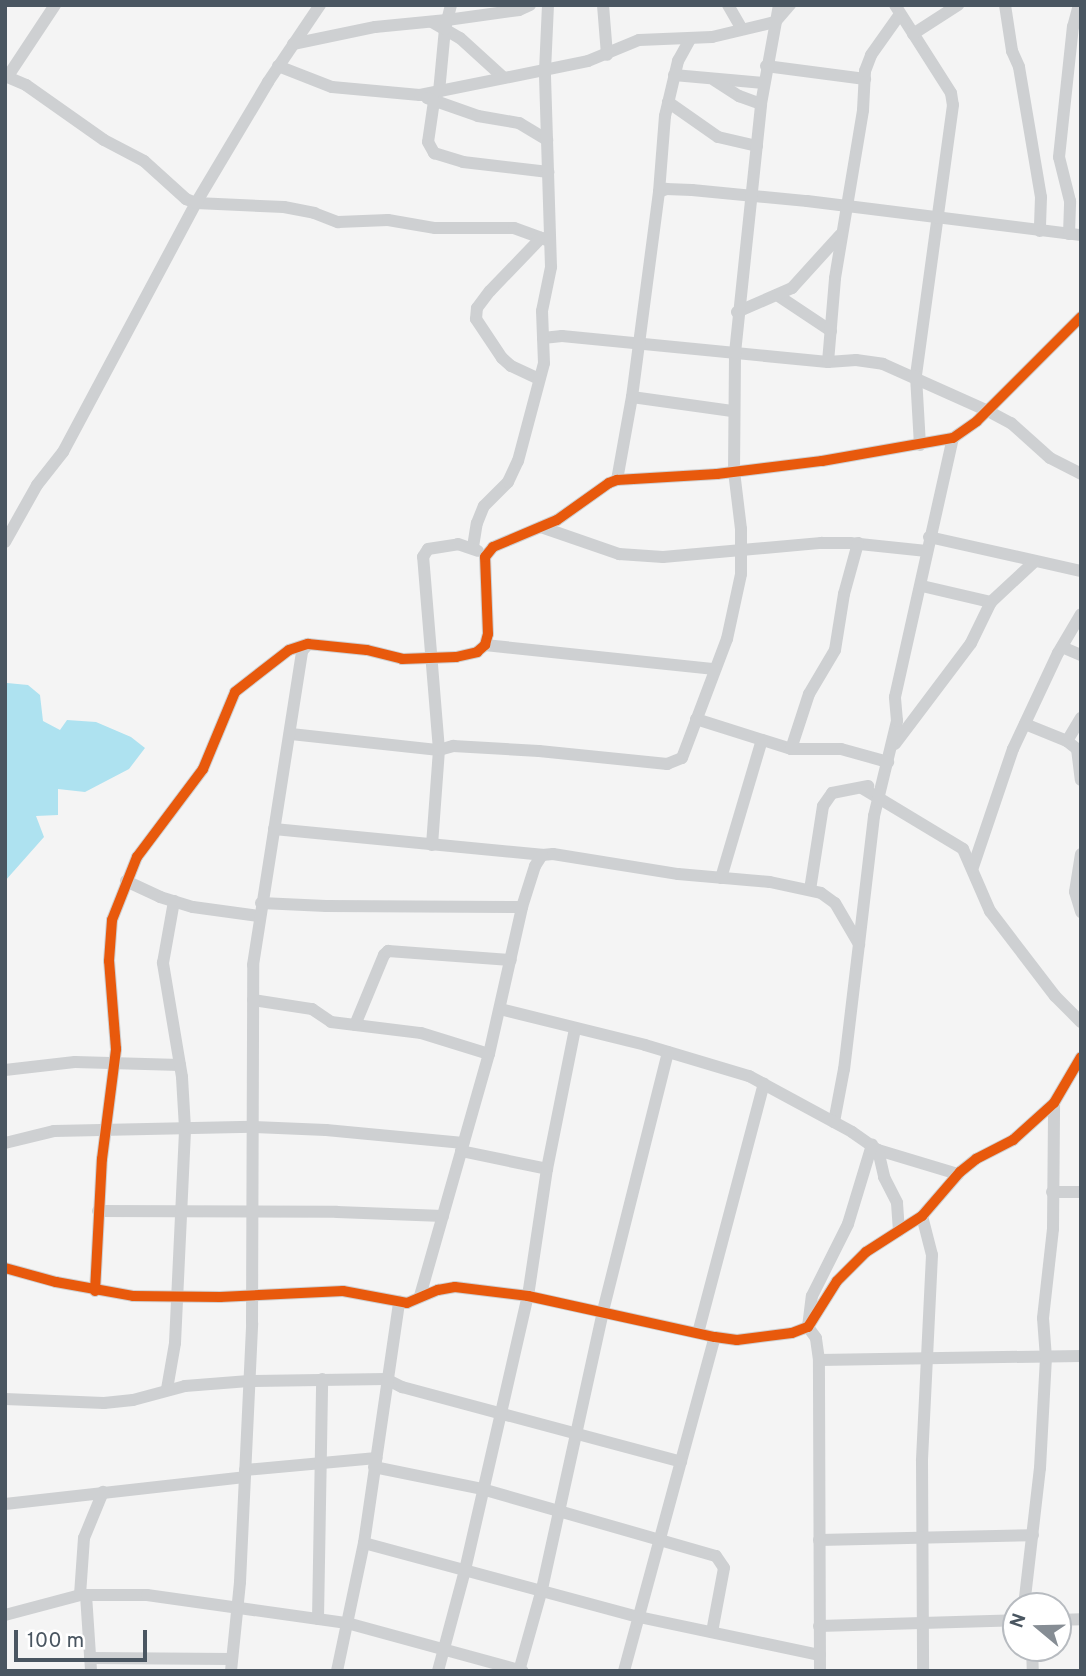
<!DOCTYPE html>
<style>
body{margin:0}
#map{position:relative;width:1086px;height:1676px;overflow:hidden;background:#f4f4f4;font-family:Overpass,sans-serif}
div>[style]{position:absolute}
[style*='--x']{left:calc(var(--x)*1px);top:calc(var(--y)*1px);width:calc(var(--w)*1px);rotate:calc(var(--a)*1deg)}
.water>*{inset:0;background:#aee2f0}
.minor>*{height:12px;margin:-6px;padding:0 6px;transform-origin:6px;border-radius:6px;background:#ced0d2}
.cycleway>*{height:10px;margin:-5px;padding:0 5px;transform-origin:5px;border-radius:5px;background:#e8590c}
span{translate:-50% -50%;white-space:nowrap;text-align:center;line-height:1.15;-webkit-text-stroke:5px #fff;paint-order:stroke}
.frame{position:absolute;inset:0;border:7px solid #4a5661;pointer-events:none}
.north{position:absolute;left:1002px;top:1592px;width:70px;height:70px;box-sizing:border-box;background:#fff;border:2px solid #b7bbc0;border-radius:50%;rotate:289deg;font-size:19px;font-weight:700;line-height:28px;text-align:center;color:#4a5661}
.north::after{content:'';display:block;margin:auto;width:24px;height:32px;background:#868d94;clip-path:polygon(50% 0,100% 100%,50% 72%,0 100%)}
.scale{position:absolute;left:14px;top:1630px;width:133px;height:32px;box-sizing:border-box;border:4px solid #4a5661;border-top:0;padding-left:9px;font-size:21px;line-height:24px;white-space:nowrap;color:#4a5661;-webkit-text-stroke:5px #fff;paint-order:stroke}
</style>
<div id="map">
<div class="water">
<i style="clip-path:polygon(7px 683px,28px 685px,40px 695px,43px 721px,60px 730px,67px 720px,96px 722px,131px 737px,145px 748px,129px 769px,85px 792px,58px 789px,58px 815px,36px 816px,44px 837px,5px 881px)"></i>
</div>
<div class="minor">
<i style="--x:603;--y:5;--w:50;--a:85.4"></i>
<i style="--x:728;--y:5;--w:28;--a:60"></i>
<i style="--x:895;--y:5;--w:104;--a:57.5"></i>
<i style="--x:951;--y:93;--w:12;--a:81"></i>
<i style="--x:953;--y:105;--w:274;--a:97.8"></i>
<i style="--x:916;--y:376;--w:69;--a:86.7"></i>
<i style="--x:1005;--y:5;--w:47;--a:81.3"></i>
<i style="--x:1012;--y:51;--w:17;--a:66"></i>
<i style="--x:1019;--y:67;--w:132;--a:80.4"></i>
<i style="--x:1041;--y:197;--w:34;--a:92"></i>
<i style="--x:432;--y:22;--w:32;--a:30"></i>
<i style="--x:460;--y:38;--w:59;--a:42.3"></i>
<i style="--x:913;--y:34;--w:54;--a:-32.8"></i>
<i style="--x:293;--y:44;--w:84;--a:-11.7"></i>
<i style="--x:375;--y:27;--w:72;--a:-5.6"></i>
<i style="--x:447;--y:20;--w:73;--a:-7.9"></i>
<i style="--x:519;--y:10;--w:12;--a:-24"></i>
<i style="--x:278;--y:66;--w:58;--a:21.3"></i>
<i style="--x:332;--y:87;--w:88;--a:5.2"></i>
<i style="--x:420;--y:95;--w:171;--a:-11.4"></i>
<i style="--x:588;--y:61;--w:55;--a:-22.4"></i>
<i style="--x:639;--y:40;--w:73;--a:-2.4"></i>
<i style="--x:712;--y:37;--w:65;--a:-13.4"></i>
<i style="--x:775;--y:22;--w:23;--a:-49"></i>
<i style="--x:766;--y:66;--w:100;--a:7.5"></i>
<i style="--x:674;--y:75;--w:90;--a:5.1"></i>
<i style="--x:5;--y:76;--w:23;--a:23"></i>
<i style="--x:26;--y:85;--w:95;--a:35.2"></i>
<i style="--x:104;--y:140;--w:45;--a:27.7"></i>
<i style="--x:144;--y:161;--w:57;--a:42.1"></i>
<i style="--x:186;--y:199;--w:11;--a:22"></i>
<i style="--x:196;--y:203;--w:88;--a:2.6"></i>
<i style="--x:284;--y:207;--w:31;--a:11"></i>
<i style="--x:314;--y:213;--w:26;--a:21"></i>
<i style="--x:338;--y:222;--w:50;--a:-2.3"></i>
<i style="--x:388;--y:220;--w:48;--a:9.7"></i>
<i style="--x:435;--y:228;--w:79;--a:0"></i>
<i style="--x:514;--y:228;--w:38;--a:20"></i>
<i style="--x:8;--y:76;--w:85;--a:-56.5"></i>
<i style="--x:714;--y:80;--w:30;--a:33"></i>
<i style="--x:739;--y:96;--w:23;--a:20"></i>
<i style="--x:439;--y:92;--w:63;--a:-84.6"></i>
<i style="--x:445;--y:29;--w:25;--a:-76"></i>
<i style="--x:427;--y:98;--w:54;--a:19.4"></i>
<i style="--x:478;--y:116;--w:42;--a:9.7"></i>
<i style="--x:519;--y:123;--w:33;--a:31"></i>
<i style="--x:434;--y:101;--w:41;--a:98.3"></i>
<i style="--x:428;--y:142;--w:13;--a:61"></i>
<i style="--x:434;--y:153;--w:30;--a:17"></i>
<i style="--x:463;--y:162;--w:86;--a:6.7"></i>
<i style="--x:668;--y:102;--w:61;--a:35"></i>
<i style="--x:718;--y:137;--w:40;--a:13"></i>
<i style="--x:659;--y:192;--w:8;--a:-23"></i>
<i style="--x:666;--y:189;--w:26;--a:2"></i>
<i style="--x:692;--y:190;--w:116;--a:5.5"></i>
<i style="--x:807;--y:201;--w:276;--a:7.1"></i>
<i style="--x:1069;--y:234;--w:33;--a:-88"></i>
<i style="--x:1070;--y:201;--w:45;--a:-104"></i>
<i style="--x:1059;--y:157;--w:131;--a:-83.9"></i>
<i style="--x:1073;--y:27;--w:23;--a:-75"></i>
<i style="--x:777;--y:295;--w:65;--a:33.7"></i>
<i style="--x:737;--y:312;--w:60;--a:-23.6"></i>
<i style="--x:792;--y:288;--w:72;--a:-47.8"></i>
<i style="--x:543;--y:338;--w:19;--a:-6"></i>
<i style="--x:562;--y:336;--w:267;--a:5.6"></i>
<i style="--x:828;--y:362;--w:28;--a:-4"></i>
<i style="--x:856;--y:360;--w:27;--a:8"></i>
<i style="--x:883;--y:364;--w:115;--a:24.1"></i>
<i style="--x:988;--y:411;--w:26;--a:28"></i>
<i style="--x:1011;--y:423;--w:52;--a:41.9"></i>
<i style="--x:1050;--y:458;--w:35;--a:27"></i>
<i style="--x:828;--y:362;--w:84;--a:-85.2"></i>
<i style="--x:835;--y:278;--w:170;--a:-80.5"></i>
<i style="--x:863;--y:110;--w:39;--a:-87"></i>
<i style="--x:865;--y:71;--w:17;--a:-69"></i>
<i style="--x:871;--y:55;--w:50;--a:-54.7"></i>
<i style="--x:539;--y:379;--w:31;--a:-155"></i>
<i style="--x:511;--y:366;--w:12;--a:-138"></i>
<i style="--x:502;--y:358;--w:47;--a:-123.7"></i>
<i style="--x:476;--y:319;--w:11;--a:-85"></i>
<i style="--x:477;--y:308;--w:21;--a:-53"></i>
<i style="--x:490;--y:291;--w:74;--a:-46.1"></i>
<i style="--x:632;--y:397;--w:101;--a:8"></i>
<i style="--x:617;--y:480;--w:84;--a:-79.8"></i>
<i style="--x:632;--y:397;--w:207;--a:-82.5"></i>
<i style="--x:659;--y:192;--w:76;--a:-85.5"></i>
<i style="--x:665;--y:116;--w:57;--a:-76.7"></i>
<i style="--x:678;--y:61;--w:25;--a:-61"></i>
<i style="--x:541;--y:527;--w:83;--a:19.1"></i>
<i style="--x:619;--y:554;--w:44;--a:3.9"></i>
<i style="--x:663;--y:557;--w:159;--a:-5.1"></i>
<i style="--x:821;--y:543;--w:29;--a:0"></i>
<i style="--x:850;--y:543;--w:77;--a:5.9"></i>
<i style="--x:929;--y:537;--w:156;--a:12.6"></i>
<i style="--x:5;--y:542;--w:65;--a:-60.7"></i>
<i style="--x:37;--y:485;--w:42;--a:-51.8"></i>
<i style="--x:63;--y:452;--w:282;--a:-61.9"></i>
<i style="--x:196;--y:203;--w:141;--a:-59.2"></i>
<i style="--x:268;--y:82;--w:93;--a:-56"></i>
<i style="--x:473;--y:547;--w:24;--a:-81"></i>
<i style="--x:477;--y:523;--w:18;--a:-68"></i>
<i style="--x:484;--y:506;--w:34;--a:-45"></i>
<i style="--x:508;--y:482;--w:23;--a:-65"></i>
<i style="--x:518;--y:461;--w:101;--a:-75.1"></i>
<i style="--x:544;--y:363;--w:52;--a:-92.2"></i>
<i style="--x:542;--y:311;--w:45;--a:-78.4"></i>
<i style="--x:551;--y:267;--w:196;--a:-91.8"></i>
<i style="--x:545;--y:71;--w:66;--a:-87.4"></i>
<i style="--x:922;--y:586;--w:71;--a:13.1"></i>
<i style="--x:485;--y:645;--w:231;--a:6"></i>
<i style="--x:1062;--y:647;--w:21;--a:23"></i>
<i style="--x:696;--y:719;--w:100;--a:17.5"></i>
<i style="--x:791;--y:749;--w:50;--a:0"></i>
<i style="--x:841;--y:749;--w:49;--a:15.5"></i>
<i style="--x:1025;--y:724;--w:45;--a:22"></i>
<i style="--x:1067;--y:741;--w:13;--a:39"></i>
<i style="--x:1077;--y:749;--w:31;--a:83"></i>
<i style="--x:291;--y:734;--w:149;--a:6.2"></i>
<i style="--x:439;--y:750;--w:15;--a:-16"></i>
<i style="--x:453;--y:746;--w:86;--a:3.3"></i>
<i style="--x:539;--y:751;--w:129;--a:5.8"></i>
<i style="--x:667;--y:764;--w:16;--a:-22"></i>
<i style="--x:682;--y:758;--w:127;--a:-69.3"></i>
<i style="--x:727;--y:639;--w:66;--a:-77.8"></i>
<i style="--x:741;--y:574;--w:45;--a:-90"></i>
<i style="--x:741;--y:529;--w:58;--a:-96.9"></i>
<i style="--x:734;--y:471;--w:118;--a:-89.5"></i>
<i style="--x:735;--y:353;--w:250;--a:-84"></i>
<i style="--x:761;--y:104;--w:101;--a:-79.7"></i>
<i style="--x:1067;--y:741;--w:27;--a:-59"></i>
<i style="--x:895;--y:744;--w:126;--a:-53"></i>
<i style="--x:971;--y:643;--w:46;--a:-64"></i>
<i style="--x:991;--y:602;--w:59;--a:-42.9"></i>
<i style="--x:791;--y:749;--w:58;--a:-71.9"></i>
<i style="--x:809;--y:694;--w:51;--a:-59.4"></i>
<i style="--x:835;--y:650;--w:57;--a:-80.9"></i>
<i style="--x:844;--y:594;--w:53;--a:-74.6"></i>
<i style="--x:862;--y:788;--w:118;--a:31.1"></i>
<i style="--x:963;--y:849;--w:68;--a:66.5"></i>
<i style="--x:990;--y:911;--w:107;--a:52.6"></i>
<i style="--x:1055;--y:996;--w:37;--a:45"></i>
<i style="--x:274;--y:829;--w:269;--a:5.5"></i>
<i style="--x:542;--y:855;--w:11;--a:-5"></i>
<i style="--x:553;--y:854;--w:127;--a:9.1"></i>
<i style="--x:678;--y:874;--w:92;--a:5"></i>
<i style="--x:770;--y:882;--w:52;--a:12.2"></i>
<i style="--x:821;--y:893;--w:17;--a:36"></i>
<i style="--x:835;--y:903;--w:48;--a:59.7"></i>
<i style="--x:859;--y:944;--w:126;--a:96.8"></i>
<i style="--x:844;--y:1069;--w:54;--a:100.7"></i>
<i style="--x:432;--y:845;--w:95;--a:-85.8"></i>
<i style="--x:439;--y:750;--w:194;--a:-94.7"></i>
<i style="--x:423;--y:557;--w:9;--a:-58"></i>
<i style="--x:428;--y:549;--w:30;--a:-9"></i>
<i style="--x:458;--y:544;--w:21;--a:19"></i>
<i style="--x:1081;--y:854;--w:38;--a:99"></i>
<i style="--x:1075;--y:892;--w:21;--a:73"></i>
<i style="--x:973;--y:867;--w:125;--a:-71.3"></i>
<i style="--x:1013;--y:749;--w:106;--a:-64.9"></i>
<i style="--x:1058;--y:653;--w:45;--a:-59.5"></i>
<i style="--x:721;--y:878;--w:144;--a:-73.5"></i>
<i style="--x:126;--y:881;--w:38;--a:25"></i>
<i style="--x:160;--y:897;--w:34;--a:17"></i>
<i style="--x:193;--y:907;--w:67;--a:7.8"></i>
<i style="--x:810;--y:890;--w:85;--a:-81.2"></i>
<i style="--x:823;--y:806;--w:16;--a:-55"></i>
<i style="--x:832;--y:793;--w:37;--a:-11"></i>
<i style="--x:261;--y:903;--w:65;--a:2.6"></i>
<i style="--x:326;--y:906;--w:196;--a:0.3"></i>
<i style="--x:859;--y:944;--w:129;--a:-83.3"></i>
<i style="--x:874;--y:816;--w:98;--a:-76.4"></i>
<i style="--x:897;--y:721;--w:24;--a:-95"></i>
<i style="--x:895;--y:697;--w:265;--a:-77.4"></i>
<i style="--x:253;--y:1000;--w:60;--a:8.7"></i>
<i style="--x:312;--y:1009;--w:23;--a:34"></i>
<i style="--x:331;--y:1022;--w:91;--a:7"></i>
<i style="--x:421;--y:1033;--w:71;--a:17.2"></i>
<i style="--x:500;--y:1009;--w:149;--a:13.9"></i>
<i style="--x:645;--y:1045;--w:109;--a:16.6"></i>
<i style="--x:749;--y:1076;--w:117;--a:28.5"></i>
<i style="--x:852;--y:1132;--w:32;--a:35"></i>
<i style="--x:878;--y:1150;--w:84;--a:16.7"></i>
<i style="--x:355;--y:1025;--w:76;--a:-67.5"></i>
<i style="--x:384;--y:955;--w:6;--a:-45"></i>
<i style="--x:388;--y:951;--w:123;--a:4.2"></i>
<i style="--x:5;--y:1070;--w:70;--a:-6.5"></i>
<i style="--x:75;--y:1062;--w:105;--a:1.6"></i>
<i style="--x:5;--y:1143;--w:50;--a:-13.8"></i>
<i style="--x:54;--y:1131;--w:198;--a:-1.2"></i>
<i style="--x:252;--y:1127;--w:74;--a:2.3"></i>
<i style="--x:326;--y:1130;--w:138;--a:5.4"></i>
<i style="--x:878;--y:1150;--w:28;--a:77"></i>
<i style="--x:884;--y:1177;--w:29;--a:63"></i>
<i style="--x:897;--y:1203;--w:28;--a:86"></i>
<i style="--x:461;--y:1151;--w:88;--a:11.8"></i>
<i style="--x:1052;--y:1192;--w:29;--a:0"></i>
<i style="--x:98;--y:1211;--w:239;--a:0.2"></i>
<i style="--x:337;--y:1212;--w:106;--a:2.2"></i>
<i style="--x:922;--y:1216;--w:40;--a:75.6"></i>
<i style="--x:932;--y:1255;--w:206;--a:92.8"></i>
<i style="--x:922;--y:1461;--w:210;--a:89.7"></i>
<i style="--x:5;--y:1268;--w:53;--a:15.4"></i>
<i style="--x:56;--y:1282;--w:78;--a:10.3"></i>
<i style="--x:133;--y:1296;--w:87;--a:0.7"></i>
<i style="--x:220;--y:1297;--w:123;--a:-2.8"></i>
<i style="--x:343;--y:1291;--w:65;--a:10.6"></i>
<i style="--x:407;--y:1303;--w:34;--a:-23"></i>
<i style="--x:438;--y:1290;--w:17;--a:-10"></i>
<i style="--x:455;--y:1287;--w:74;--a:7"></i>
<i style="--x:528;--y:1296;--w:191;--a:12.4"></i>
<i style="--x:715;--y:1337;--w:22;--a:8"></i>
<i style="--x:737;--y:1340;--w:55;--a:-7.3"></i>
<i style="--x:792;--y:1333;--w:17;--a:-21"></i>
<i style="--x:808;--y:1327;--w:54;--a:-57.8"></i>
<i style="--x:837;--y:1281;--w:41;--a:-45"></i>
<i style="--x:866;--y:1252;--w:67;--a:-32.7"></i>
<i style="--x:922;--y:1216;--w:58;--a:-49.2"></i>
<i style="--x:960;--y:1172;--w:21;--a:-39"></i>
<i style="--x:976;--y:1159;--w:42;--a:-27.2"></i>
<i style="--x:1013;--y:1140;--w:55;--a:-42.1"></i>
<i style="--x:1054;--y:1103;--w:53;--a:-59.6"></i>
<i style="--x:95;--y:1291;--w:132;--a:-87"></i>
<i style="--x:102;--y:1159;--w:111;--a:-82.7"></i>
<i style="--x:116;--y:1049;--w:88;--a:-94.5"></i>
<i style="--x:109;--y:961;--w:41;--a:-85.8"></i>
<i style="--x:112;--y:920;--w:68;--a:-68.4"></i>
<i style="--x:137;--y:857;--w:110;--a:-53.1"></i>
<i style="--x:203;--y:769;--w:83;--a:-67.4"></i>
<i style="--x:235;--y:692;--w:68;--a:-37.9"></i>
<i style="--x:289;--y:650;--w:20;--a:-18"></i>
<i style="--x:308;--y:644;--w:59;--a:5.8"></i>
<i style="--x:367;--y:650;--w:36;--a:14"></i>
<i style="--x:402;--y:659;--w:54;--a:-2.1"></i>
<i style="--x:456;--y:657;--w:22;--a:-13"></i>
<i style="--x:477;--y:652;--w:11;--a:-41"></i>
<i style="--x:485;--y:645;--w:11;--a:-75"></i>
<i style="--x:488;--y:634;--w:77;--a:-92.2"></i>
<i style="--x:485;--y:557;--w:13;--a:-51"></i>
<i style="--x:493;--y:547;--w:69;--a:-22.9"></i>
<i style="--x:557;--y:520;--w:64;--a:-35.4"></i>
<i style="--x:609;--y:483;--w:9;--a:-21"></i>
<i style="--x:617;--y:480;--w:100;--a:-3.4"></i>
<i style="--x:717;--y:474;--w:106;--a:-7.1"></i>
<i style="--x:822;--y:461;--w:133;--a:-10"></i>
<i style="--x:953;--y:438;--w:29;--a:-35"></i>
<i style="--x:977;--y:421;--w:147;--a:-45"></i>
<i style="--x:420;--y:1296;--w:252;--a:-74.1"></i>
<i style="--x:489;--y:1054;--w:151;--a:-77.3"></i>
<i style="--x:522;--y:907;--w:43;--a:-72.4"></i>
<i style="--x:535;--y:866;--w:13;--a:-58"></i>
<i style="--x:698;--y:1333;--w:258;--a:-75.2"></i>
<i style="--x:819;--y:1360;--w:262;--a:-0.9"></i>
<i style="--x:167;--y:1389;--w:47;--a:-80.1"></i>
<i style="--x:175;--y:1343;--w:215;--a:-87.3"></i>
<i style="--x:185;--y:1128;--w:51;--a:-93.4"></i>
<i style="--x:182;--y:1077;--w:116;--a:-99.5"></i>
<i style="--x:163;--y:963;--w:63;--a:-79.9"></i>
<i style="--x:5;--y:1399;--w:99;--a:2.3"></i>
<i style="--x:104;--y:1403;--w:29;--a:-6"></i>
<i style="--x:133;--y:1400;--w:54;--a:-15.1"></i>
<i style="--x:185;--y:1386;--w:64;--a:-4.5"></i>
<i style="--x:249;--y:1381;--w:137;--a:-0.8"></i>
<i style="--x:386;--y:1379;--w:18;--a:27"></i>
<i style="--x:402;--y:1387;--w:289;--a:15"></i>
<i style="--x:374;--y:1467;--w:110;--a:11.5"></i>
<i style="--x:482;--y:1489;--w:243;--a:16"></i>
<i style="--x:716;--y:1556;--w:14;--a:56"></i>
<i style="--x:724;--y:1568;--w:65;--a:100.6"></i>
<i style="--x:245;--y:1470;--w:132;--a:-5.2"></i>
<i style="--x:5;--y:1504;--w:241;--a:-6.4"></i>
<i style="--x:819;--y:1540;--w:214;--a:-1.3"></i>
<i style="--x:364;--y:1543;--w:285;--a:15.1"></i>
<i style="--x:639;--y:1617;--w:185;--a:11.9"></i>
<i style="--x:80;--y:1595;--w:57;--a:-86"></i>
<i style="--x:84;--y:1538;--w:50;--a:-67.6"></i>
<i style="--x:86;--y:1595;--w:76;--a:86.2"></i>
<i style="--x:1024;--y:1606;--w:139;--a:-83.4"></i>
<i style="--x:1040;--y:1468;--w:110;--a:-86.9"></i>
<i style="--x:1046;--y:1358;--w:40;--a:-94.3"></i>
<i style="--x:1043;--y:1318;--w:90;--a:-83.6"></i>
<i style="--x:1053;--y:1229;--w:126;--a:-89.5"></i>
<i style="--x:5;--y:1615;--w:78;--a:-14.9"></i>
<i style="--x:80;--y:1595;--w:67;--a:0"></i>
<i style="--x:147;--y:1595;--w:202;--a:8"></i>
<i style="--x:347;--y:1623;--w:182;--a:15.3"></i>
<i style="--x:318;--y:1619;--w:240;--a:-89"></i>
<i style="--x:1058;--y:1620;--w:23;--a:-2"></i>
<i style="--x:819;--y:1626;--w:197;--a:-1.7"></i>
<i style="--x:1032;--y:1648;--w:23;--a:88"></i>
<i style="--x:90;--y:1658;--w:142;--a:0.4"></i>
<i style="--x:231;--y:1671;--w:89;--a:-84.2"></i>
<i style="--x:240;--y:1582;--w:259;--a:-87.3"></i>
<i style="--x:252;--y:1323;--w:358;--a:-89.8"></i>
<i style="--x:253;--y:965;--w:318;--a:-81.1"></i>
<i style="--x:302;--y:651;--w:9;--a:-49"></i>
<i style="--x:337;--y:1671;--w:131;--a:-78.1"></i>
<i style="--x:364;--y:1543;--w:244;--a:-81.7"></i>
<i style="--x:438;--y:1671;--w:105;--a:-75"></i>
<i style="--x:465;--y:1570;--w:281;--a:-77.1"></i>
<i style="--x:528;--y:1296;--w:128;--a:-81.5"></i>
<i style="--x:547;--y:1169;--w:143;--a:-78.7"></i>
<i style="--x:519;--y:1671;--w:85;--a:-74.3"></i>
<i style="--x:542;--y:1589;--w:285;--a:-77.6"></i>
<i style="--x:603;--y:1311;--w:267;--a:-75.9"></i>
<i style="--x:624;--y:1671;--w:346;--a:-74.8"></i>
<i style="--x:820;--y:1671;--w:311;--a:-90.2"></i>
<i style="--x:819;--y:1360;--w:22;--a:-98"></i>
<i style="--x:816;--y:1338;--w:14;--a:-126"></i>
<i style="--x:808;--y:1327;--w:31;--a:-83"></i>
<i style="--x:812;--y:1296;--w:80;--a:-63.4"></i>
<i style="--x:848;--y:1224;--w:83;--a:-73.1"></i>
</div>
<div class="cycleway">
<i style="--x:5;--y:1268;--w:53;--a:15.4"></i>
<i style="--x:56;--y:1282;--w:78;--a:10.3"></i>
<i style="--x:133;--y:1296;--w:87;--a:0.7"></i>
<i style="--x:220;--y:1297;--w:123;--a:-2.8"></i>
<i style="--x:343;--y:1291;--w:65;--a:10.6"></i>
<i style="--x:407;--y:1303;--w:34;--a:-23"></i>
<i style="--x:438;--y:1290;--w:17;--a:-10"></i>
<i style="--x:455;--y:1287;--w:74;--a:7"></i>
<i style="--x:528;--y:1296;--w:191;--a:12.4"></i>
<i style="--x:715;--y:1337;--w:22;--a:8"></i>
<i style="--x:737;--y:1340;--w:55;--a:-7.3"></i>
<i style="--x:792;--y:1333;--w:17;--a:-21"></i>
<i style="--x:808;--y:1327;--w:54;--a:-57.8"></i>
<i style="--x:837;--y:1281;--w:41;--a:-45"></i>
<i style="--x:866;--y:1252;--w:67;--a:-32.7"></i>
<i style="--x:922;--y:1216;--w:58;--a:-49.2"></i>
<i style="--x:960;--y:1172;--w:21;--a:-39"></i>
<i style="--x:976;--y:1159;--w:42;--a:-27.2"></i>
<i style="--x:1013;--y:1140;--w:55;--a:-42.1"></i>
<i style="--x:1054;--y:1103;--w:53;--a:-59.6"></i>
<i style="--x:95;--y:1291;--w:132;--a:-87"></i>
<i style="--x:102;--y:1159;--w:111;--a:-82.7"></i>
<i style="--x:116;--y:1049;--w:88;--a:-94.5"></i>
<i style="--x:109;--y:961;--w:41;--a:-85.8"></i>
<i style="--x:112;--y:920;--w:68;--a:-68.4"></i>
<i style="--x:137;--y:857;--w:110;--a:-53.1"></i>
<i style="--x:203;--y:769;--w:83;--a:-67.4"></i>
<i style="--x:235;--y:692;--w:68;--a:-37.9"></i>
<i style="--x:289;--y:650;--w:20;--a:-18"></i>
<i style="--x:308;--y:644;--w:59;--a:5.8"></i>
<i style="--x:367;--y:650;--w:36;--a:14"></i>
<i style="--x:402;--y:659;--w:54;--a:-2.1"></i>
<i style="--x:456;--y:657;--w:22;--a:-13"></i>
<i style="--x:477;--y:652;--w:11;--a:-41"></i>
<i style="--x:485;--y:645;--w:11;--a:-75"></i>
<i style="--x:488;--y:634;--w:77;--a:-92.2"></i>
<i style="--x:485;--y:557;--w:13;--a:-51"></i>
<i style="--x:493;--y:547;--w:69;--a:-22.9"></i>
<i style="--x:557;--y:520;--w:64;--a:-35.4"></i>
<i style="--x:609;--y:483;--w:9;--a:-21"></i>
<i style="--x:617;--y:480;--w:100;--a:-3.4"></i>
<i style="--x:717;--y:474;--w:106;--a:-7.1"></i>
<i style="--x:822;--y:461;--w:133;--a:-10"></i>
<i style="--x:953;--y:438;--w:29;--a:-35"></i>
<i style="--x:977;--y:421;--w:147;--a:-45"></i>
</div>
<div class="frame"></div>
<div class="north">N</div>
<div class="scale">100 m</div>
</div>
